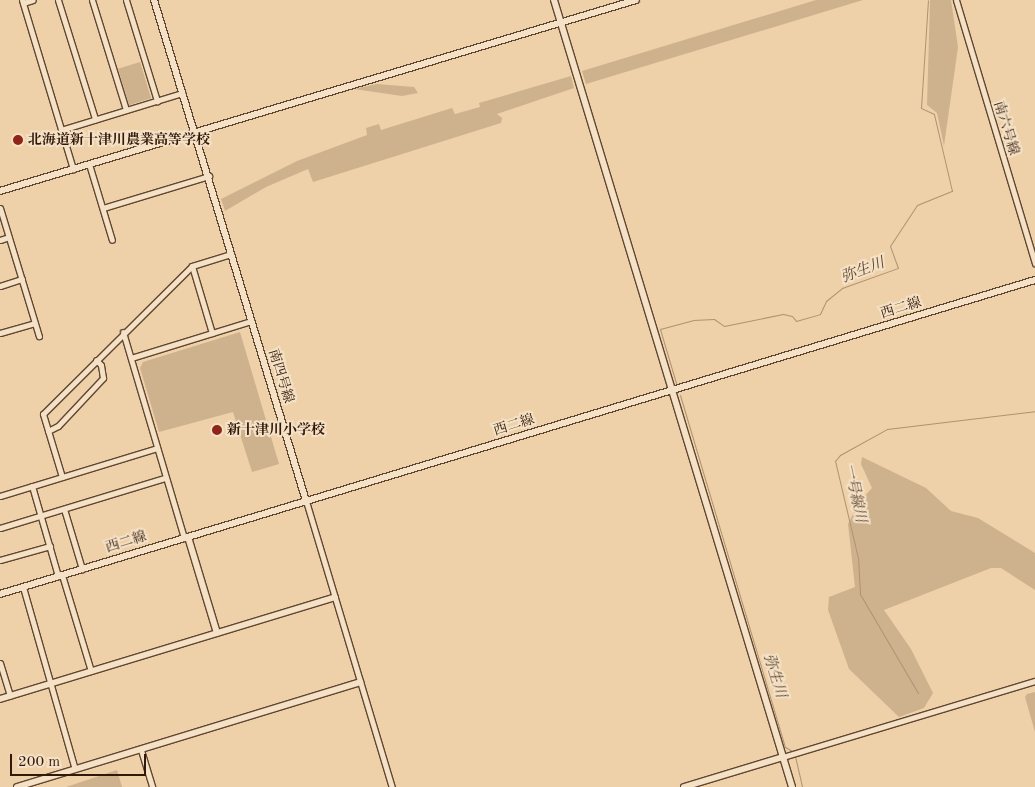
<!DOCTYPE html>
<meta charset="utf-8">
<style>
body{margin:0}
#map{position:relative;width:1035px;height:787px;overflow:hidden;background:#eed1a8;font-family:"Old Standard TT","Noto Serif JP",serif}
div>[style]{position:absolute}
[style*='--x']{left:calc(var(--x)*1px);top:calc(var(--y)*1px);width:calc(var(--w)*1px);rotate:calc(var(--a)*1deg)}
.green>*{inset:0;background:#ceb28d;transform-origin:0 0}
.stream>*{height:1px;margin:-0.5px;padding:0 0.5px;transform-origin:0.5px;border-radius:0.5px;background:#ae9272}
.roads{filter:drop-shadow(1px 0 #614631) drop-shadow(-1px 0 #614631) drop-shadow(0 1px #614631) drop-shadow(0 -1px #614631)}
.minor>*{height:5px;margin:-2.5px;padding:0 2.5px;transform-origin:2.5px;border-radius:2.5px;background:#f4e1c6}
.tertiary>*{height:6px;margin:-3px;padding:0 3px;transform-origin:3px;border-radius:3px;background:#f4e1c6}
.dots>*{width:14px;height:14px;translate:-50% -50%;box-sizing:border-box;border:2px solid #f4e1c6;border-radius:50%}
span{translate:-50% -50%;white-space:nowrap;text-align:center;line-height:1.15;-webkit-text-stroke:4px #f4e1c6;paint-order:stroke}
.street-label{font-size:14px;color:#321809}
.poi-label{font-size:14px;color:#321809;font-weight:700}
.left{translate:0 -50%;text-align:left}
.water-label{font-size:15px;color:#5d432e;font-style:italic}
.scale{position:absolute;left:10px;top:754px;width:136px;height:22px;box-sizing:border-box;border:2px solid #321809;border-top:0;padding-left:6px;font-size:15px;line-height:18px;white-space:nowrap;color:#321809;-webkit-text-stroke:4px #f4e1c6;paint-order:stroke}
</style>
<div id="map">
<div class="green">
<i style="clip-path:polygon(816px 0,863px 0,586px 84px,582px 71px)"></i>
<i style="clip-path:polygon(930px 0,951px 0,958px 47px,944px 146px,937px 113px,927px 105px)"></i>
<i style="left:140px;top:62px;width:38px;height:23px;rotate:73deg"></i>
<i style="clip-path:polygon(571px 76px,574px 88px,497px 114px,502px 118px,501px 123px,313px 182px,308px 169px,266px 187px,225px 211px,221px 199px,297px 161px,367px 135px,366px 128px,379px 124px,381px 130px,452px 108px,455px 114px,480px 107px,479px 103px)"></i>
<i style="clip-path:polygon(377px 84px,414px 87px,418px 93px,402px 96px,354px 89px)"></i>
<i style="clip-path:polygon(240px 332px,279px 464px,252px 472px,233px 412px,159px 432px,140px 368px,143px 362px)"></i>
<i style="clip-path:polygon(862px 457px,926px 488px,951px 511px,978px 518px,1035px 553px,1035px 590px,1001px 568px,991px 568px,884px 610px,911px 649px,933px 693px,924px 708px,899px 717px,849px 669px,828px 610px,829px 597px,855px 587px,848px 524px,859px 502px,872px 488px,861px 464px)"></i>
<i style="clip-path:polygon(1035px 692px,1035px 732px,1025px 697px,1027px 694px)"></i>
<i style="clip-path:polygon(117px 770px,122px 787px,66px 787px)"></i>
</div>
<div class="stream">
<i style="--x:676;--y:383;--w:56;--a:-106.5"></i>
<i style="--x:660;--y:329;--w:34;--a:-15"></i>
<i style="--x:693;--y:320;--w:21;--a:-3"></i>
<i style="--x:714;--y:319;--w:12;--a:35"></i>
<i style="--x:724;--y:326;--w:60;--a:-11.5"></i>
<i style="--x:783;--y:314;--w:9;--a:13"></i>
<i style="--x:792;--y:316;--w:6;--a:51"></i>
<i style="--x:796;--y:321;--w:25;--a:-16"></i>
<i style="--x:820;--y:314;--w:14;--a:-65"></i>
<i style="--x:826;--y:301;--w:21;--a:-39"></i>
<i style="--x:842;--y:288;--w:59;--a:-19.7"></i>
<i style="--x:898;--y:268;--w:23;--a:-110"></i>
<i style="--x:890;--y:246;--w:49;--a:-56.6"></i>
<i style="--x:917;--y:205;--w:38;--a:-22"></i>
<i style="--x:952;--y:191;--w:79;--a:-103.2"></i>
<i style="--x:934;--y:114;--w:14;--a:-155"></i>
<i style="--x:921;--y:108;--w:108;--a:-86.3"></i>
<i style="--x:680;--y:395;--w:367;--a:73.4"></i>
<i style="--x:785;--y:747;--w:10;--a:29"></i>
<i style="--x:918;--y:693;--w:115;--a:-120.4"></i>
<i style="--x:860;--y:594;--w:36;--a:-93"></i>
<i style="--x:858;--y:558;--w:100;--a:-103.3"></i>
<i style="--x:835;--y:461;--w:8;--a:-50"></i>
<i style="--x:840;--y:455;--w:54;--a:-29"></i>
<i style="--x:887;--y:429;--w:149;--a:-6.9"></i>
<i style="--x:795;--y:756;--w:32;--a:77"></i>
</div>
<div class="roads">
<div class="minor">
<i style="--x:22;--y:0;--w:177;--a:73.2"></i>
<i style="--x:58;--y:0;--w:125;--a:72.7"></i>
<i style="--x:92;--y:0;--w:115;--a:72.8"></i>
<i style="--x:126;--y:0;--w:106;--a:72.9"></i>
<i style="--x:956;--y:0;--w:275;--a:73.3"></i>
<i style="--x:23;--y:3;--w:10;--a:-17"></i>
<i style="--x:61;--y:130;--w:127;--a:-17"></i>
<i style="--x:89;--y:164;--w:79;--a:73.2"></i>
<i style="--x:0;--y:208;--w:134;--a:73.1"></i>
<i style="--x:103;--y:208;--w:111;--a:-16.8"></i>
<i style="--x:0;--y:240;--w:9;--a:-18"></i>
<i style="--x:192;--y:266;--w:70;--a:73.4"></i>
<i style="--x:0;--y:286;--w:23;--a:-18"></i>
<i style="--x:123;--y:332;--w:215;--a:73.5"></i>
<i style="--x:0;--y:333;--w:36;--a:-16"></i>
<i style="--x:131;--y:358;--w:126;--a:-17.1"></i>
<i style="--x:48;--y:431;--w:11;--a:-27"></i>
<i style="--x:58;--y:426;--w:66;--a:-46.8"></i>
<i style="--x:103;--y:378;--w:13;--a:-99"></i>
<i style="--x:101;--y:365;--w:7;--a:-135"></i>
<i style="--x:62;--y:477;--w:66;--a:-106.8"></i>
<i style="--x:43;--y:414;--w:210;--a:-44.8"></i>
<i style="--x:192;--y:266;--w:41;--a:-17.1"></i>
<i style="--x:32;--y:486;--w:94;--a:73.9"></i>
<i style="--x:0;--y:496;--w:164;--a:-17"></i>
<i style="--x:306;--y:501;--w:299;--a:73.3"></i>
<i style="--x:64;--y:509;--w:63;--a:73.3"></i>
<i style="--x:0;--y:528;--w:172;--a:-16.9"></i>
<i style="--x:0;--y:560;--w:52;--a:-15.6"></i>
<i style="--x:62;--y:575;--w:100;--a:73.2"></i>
<i style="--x:23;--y:587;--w:189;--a:74.1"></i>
<i style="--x:0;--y:663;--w:34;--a:73"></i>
<i style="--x:141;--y:750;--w:39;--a:73"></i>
<i style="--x:783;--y:757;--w:263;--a:-16.8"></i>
</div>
<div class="tertiary">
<i style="--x:154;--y:0;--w:524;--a:73.12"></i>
<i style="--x:554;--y:0;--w:822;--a:73.17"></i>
<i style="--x:0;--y:191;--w:664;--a:-16.72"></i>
<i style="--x:188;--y:537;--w:100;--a:73.2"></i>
<i style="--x:0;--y:594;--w:1082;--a:-16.88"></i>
<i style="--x:0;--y:699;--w:350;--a:-16.9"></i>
<i style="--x:17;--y:787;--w:359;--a:-17"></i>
<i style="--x:684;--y:787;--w:103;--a:-16.9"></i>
</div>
</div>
<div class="dots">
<i style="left:18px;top:140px;background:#8f2418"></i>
<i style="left:217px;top:430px;background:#8f2418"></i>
</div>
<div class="street-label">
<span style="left:1006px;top:128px;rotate:73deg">南六号線</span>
<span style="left:901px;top:308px;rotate:-17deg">西二線</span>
<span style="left:281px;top:376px;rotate:73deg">南四号線</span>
<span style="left:514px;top:425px;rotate:-17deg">西二線</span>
<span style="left:126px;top:542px;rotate:-17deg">西二線</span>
</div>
<div class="poi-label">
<span class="left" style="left:28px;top:140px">北海道新十津川農業高等学校</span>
<span class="left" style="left:227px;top:430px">新十津川小学校</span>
</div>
<div class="water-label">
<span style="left:863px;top:271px;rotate:-21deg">弥生川</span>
<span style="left:854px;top:493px;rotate:78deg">一号線川</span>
<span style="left:774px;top:676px;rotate:73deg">弥生川</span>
</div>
<div class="scale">200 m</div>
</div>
